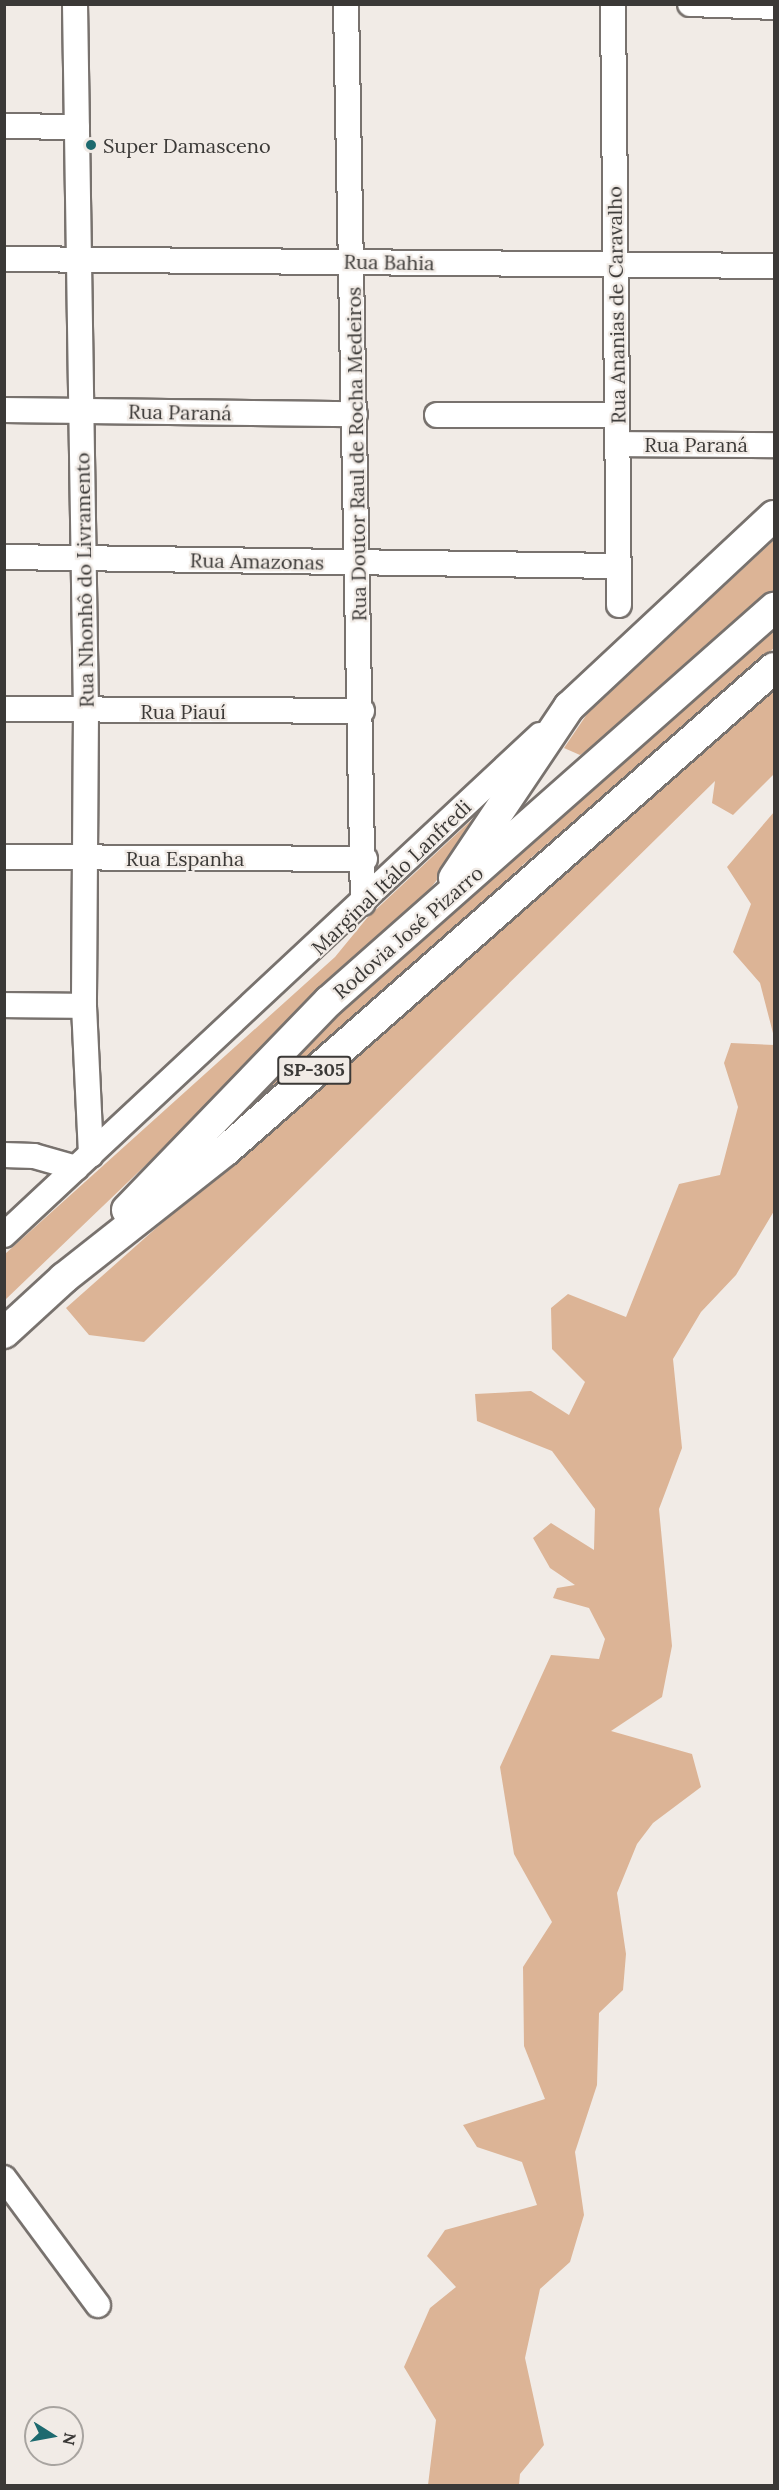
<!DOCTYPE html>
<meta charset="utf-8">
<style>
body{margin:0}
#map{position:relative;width:779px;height:2490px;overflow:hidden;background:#f1ebe6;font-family:Lora,serif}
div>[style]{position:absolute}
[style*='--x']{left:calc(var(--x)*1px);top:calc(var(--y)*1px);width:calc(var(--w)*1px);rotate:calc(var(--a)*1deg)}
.green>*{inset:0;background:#dcb496}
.roads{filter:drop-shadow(2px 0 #78726e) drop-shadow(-2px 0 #78726e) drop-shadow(0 2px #78726e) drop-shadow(0 -2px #78726e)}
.minor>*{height:24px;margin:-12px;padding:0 12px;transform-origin:12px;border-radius:12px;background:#fff}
.major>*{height:30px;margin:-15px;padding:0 15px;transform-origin:15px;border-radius:15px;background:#fff}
.dots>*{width:16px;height:16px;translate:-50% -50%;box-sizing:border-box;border:3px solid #f1ebe6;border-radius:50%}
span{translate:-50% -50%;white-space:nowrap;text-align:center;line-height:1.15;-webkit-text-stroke:4.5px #f1ebe6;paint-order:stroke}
.shield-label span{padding:2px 4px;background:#f1ebe6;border:2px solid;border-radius:4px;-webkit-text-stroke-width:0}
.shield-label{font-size:18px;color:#3b3937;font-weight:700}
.poi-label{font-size:20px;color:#3b3937}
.left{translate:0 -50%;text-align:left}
.street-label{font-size:20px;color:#3b3937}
.frame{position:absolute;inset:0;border:6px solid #3b3937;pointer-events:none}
.north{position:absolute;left:24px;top:2406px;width:60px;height:60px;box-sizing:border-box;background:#f1ebe6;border:2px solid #a8a4a0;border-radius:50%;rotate:101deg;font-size:16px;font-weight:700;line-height:24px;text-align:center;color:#3b3937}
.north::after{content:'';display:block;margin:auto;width:21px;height:27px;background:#1d6a6f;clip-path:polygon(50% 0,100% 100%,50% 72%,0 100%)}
</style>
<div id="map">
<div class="green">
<i style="clip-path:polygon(774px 540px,774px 592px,604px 739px,580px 755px,564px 748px,587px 714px)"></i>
<i style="clip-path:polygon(774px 625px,774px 648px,525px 863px,222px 1143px,213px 1129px,340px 1010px)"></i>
<i style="clip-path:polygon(774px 680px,774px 774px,733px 815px,712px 803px,715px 781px,144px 1342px,89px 1335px,66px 1308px)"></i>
<i style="clip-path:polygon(516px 778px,419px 903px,5px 1300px,5px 1254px,335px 957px,367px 918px)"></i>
<i style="clip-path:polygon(774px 812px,774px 1037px,760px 983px,733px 952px,751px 904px,727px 867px)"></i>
<i style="clip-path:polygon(731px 1043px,774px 1045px,774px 1211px,736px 1275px,701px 1312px,673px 1359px,682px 1448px,659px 1509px,672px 1646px,662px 1697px,611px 1731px,692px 1754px,701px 1787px,653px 1823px,637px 1844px,617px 1893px,626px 1954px,623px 1990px,599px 2013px,597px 2085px,575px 2152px,584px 2215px,570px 2262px,540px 2289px,525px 2358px,544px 2445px,520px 2474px,519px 2485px,428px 2485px,436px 2420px,404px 2367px,430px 2308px,456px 2287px,427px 2256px,445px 2230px,537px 2205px,522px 2162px,477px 2147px,463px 2125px,545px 2099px,524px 2046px,523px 1967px,552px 1922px,514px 1854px,500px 1767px,551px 1655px,599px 1659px,605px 1639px,589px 1608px,553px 1598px,557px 1588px,575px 1585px,550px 1568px,533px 1538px,551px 1523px,594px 1550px,595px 1509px,552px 1451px,477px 1421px,475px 1394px,531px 1391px,569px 1415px,585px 1382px,552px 1349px,551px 1308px,568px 1294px,626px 1317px,679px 1184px,720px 1175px,738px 1107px,724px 1063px)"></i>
</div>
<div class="roads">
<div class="minor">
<i style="--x:75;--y:4;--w:707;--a:89.11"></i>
<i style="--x:86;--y:711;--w:295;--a:90.4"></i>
<i style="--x:84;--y:1006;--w:149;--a:87.3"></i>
<i style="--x:346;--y:4;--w:899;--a:88.92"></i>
<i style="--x:613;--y:4;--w:601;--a:89.43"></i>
<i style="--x:690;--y:4;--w:84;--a:2"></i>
<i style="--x:4;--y:126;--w:73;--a:0.8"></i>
<i style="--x:4;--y:259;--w:770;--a:0.52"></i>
<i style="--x:4;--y:410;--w:351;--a:0.7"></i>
<i style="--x:437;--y:415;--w:180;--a:0"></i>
<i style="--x:618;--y:444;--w:156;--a:0.4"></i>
<i style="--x:4;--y:557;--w:613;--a:0.84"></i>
<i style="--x:4;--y:709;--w:358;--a:0.3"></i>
<i style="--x:4;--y:857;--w:361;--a:0.3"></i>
<i style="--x:4;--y:1005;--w:80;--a:0.7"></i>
<i style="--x:4;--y:1155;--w:30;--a:2"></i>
<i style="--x:34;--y:1156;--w:44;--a:15.9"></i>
<i style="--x:4;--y:1235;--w:733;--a:-43.01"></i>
<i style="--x:4;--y:2178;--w:158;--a:53.5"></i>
</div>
<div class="major">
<i style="--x:454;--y:878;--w:206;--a:-56.1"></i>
<i style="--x:569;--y:707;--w:280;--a:-43"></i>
<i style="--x:127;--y:1210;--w:291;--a:-46"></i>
<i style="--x:329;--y:1001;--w:594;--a:-41.45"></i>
<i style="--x:4;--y:1333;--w:81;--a:-42.5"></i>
<i style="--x:64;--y:1278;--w:205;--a:-38.3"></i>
<i style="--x:225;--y:1151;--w:731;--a:-41.34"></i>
</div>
</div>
<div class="dots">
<i style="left:91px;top:145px;background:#1d6a6f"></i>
</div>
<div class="shield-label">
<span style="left:314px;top:1070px">SP-305</span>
</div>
<div class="poi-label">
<span class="left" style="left:103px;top:145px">Super Damasceno</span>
</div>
<div class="street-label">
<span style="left:389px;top:262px;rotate:1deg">Rua Bahia</span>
<span style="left:616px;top:305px;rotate:-91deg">Rua Ananias de Caravalho</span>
<span style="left:180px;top:412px;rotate:1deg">Rua Paraná</span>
<span style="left:696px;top:444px">Rua Paraná</span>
<span style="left:356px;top:454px;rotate:-91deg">Rua Doutor Raul de Rocha Medeiros</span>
<span style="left:257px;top:561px;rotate:1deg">Rua Amazonas</span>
<span style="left:84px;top:580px;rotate:-91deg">Rua Nhonhô do Livramento</span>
<span style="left:183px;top:711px">Rua Piauí</span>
<span style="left:185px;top:858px">Rua Espanha</span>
<span style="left:391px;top:877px;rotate:-44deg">Marginal Itálo Lanfredi</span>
<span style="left:408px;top:932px;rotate:-41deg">Rodovia José Pizarro</span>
</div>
<div class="frame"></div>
<div class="north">N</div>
</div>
